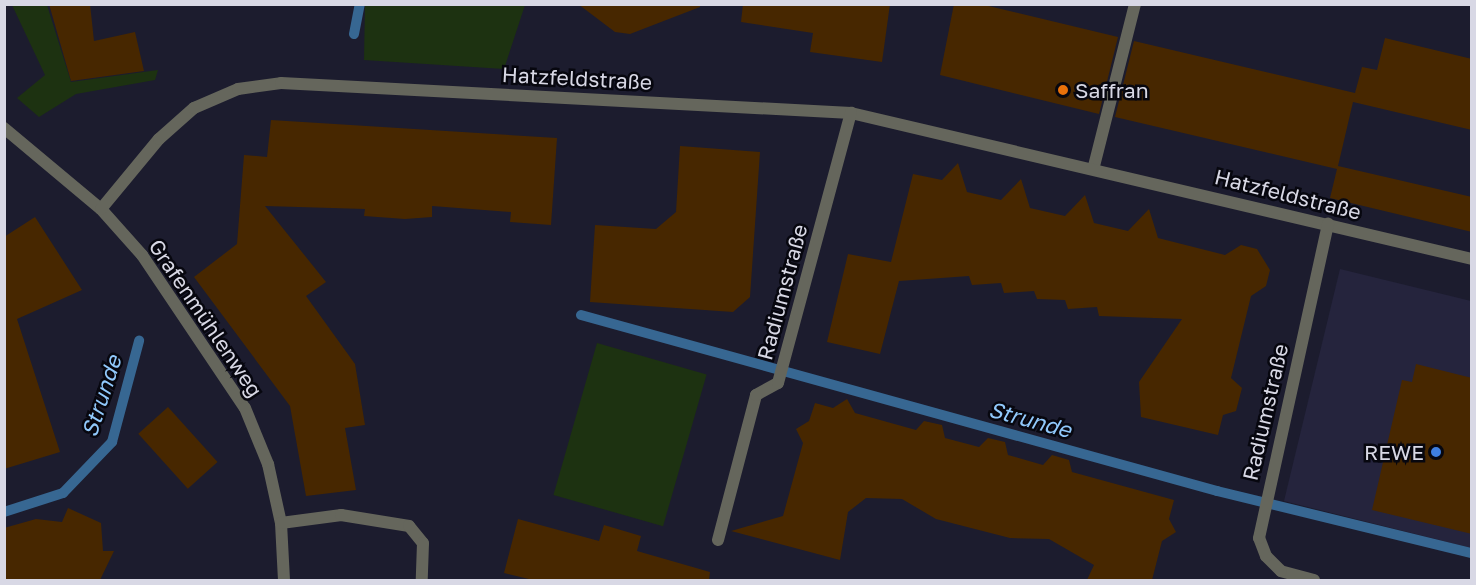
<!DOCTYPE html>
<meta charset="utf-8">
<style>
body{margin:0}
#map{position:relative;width:1476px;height:585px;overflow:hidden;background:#1c1c2e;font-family:"Golos Text",sans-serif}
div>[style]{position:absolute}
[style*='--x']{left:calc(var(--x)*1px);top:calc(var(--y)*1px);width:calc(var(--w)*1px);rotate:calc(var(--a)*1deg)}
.built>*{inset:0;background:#25243d}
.green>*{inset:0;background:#1d3211;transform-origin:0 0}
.stream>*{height:10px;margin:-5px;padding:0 5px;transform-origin:5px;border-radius:5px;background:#376792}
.building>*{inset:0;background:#472700;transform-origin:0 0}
.minor>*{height:12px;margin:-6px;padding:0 6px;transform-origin:6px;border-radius:6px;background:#65665c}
.dots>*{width:16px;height:16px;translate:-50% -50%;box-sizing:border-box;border:3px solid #07070f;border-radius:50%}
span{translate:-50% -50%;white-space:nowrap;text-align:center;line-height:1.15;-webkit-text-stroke:5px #07070f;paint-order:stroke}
.street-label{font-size:21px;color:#d8d8e5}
.poi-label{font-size:21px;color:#d8d8e5}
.left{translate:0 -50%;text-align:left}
.right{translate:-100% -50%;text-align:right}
.water-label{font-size:22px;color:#91c9fc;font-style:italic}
.frame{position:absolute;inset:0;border:6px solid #d8d8e5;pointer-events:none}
</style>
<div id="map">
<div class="built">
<i style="clip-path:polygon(1340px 269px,1471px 301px,1471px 548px,1284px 501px)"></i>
</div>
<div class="green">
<i style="clip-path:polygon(12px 5px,47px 5px,71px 82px,158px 70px,155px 80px,76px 94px,39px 117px,17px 98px,45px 75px)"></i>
<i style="clip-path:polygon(365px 5px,365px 4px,525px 5px,504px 69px,364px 60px)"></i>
<i style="left:597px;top:343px;width:114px;height:158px;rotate:16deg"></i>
</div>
<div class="stream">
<i style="--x:354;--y:34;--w:31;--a:-79"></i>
<i style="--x:581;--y:315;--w:660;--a:15.47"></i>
<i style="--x:1217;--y:491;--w:262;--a:13.7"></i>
<i style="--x:4;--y:512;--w:62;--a:-17.9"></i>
<i style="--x:63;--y:493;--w:71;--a:-46.1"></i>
<i style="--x:112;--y:442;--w:105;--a:-75"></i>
</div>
<div class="building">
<i style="clip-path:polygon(49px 4px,90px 4px,94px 41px,135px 32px,144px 71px,71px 81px)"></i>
<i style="clip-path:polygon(578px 4px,700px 4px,700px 7px,630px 34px,615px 32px)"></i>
<i style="clip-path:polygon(743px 4px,890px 4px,882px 62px,810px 52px,813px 33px,741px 22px)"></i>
<i style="clip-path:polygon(954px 4px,980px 4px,1118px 37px,1099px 114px,940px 75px)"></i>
<i style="clip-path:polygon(1385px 38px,1472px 59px,1472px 130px,1353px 102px,1338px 166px,1472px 197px,1472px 232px,1330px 198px,1337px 169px,1115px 117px,1134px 41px,1355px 93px,1362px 67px,1377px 70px)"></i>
<i style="clip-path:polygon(271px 120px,557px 138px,551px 225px,510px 222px,511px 212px,432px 206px,432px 217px,405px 219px,364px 216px,365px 209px,265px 206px,326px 282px,306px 296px,355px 364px,365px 425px,345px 428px,356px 490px,306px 496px,290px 406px,194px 277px,237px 244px,244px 155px,267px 157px)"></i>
<i style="clip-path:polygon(680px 146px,760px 152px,750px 297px,733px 312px,590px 302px,595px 225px,656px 229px,676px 212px)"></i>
<i style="clip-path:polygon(958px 163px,967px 192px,1001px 200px,1021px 179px,1030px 208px,1065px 216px,1085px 195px,1094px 223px,1128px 231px,1149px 209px,1158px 238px,1225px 255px,1241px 245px,1257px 249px,1270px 270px,1266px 286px,1251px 296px,1231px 378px,1242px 388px,1236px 411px,1223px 415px,1218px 435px,1141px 417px,1139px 382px,1182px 319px,1099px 316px,1097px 307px,1068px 309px,1065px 300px,1037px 299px,1034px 291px,1004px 293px,1001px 283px,972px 285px,969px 276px,899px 281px,880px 354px,827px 342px,848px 254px,891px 262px,913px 174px,942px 180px)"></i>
<i style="clip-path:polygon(35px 217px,82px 290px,17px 319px,60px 452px,4px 469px,4px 237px)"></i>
<i style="clip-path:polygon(1416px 364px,1472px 378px,1472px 534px,1372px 510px,1402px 380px,1412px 382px)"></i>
<i style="clip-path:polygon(847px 399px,855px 413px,916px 430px,924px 421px,942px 425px,945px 438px,979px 447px,988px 438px,1005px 442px,1008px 455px,1043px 465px,1052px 455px,1069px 460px,1072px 472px,1174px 500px,1169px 519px,1176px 532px,1162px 541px,1152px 580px,1087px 580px,1094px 565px,1049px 539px,1010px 538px,936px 519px,902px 499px,866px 498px,848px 512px,840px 560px,731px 531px,783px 516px,803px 443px,796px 429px,809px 421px,815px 403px,833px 408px)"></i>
<i style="left:168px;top:407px;width:74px;height:40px;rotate:48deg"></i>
<i style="clip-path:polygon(68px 508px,101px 523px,103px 551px,114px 551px,100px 580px,4px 580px,4px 528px,36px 519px,62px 522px)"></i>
<i style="clip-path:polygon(518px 519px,599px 541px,604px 525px,641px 536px,637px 551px,710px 572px,709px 580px,533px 580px,504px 573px)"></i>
</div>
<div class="minor">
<i style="--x:4;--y:128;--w:126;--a:39.9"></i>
<i style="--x:101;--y:209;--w:62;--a:48.3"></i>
<i style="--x:142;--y:255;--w:184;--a:56.1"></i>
<i style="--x:245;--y:408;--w:61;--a:67.7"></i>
<i style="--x:268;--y:464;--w:60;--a:77.6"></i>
<i style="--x:281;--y:523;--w:57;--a:87"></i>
<i style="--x:1094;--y:166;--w:167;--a:-75.8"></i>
<i style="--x:101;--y:209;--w:91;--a:-50.4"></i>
<i style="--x:159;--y:139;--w:47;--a:-41.5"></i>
<i style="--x:194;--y:108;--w:48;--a:-23.4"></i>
<i style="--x:238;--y:89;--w:43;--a:-7.9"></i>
<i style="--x:281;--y:83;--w:571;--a:3.01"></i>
<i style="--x:851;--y:113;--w:638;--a:13.23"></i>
<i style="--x:281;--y:523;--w:61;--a:-7.6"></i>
<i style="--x:341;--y:515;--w:69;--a:9.2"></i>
<i style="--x:409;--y:526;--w:22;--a:51"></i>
<i style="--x:423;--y:543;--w:37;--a:92"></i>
<i style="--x:718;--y:540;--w:150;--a:-75.3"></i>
<i style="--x:756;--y:395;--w:25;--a:-29"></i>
<i style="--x:778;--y:383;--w:280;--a:-74.9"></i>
<i style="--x:1314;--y:580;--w:34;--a:-165"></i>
<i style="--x:1281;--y:571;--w:21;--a:-135"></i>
<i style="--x:1266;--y:556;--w:19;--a:-111"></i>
<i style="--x:1259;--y:538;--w:322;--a:-77.6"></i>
</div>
<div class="dots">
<i style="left:1063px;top:90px;background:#e8710a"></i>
<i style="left:1436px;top:452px;background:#3f7fe0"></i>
</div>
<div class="street-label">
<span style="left:577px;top:78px;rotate:3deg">Hatzfeldstraße</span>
<span style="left:1288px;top:194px;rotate:14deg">Hatzfeldstraße</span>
<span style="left:782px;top:292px;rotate:-75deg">Radiumstraße</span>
<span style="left:206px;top:318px;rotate:56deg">Grafenmühlenweg</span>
<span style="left:1265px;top:412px;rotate:-77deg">Radiumstraße</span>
</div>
<div class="poi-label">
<span class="left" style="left:1075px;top:90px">Saffran</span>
<span class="right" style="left:1424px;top:452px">REWE</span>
</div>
<div class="water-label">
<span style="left:101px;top:396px;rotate:-72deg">Strunde</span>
<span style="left:1030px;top:419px;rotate:15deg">Strunde</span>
</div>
<div class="frame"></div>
</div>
